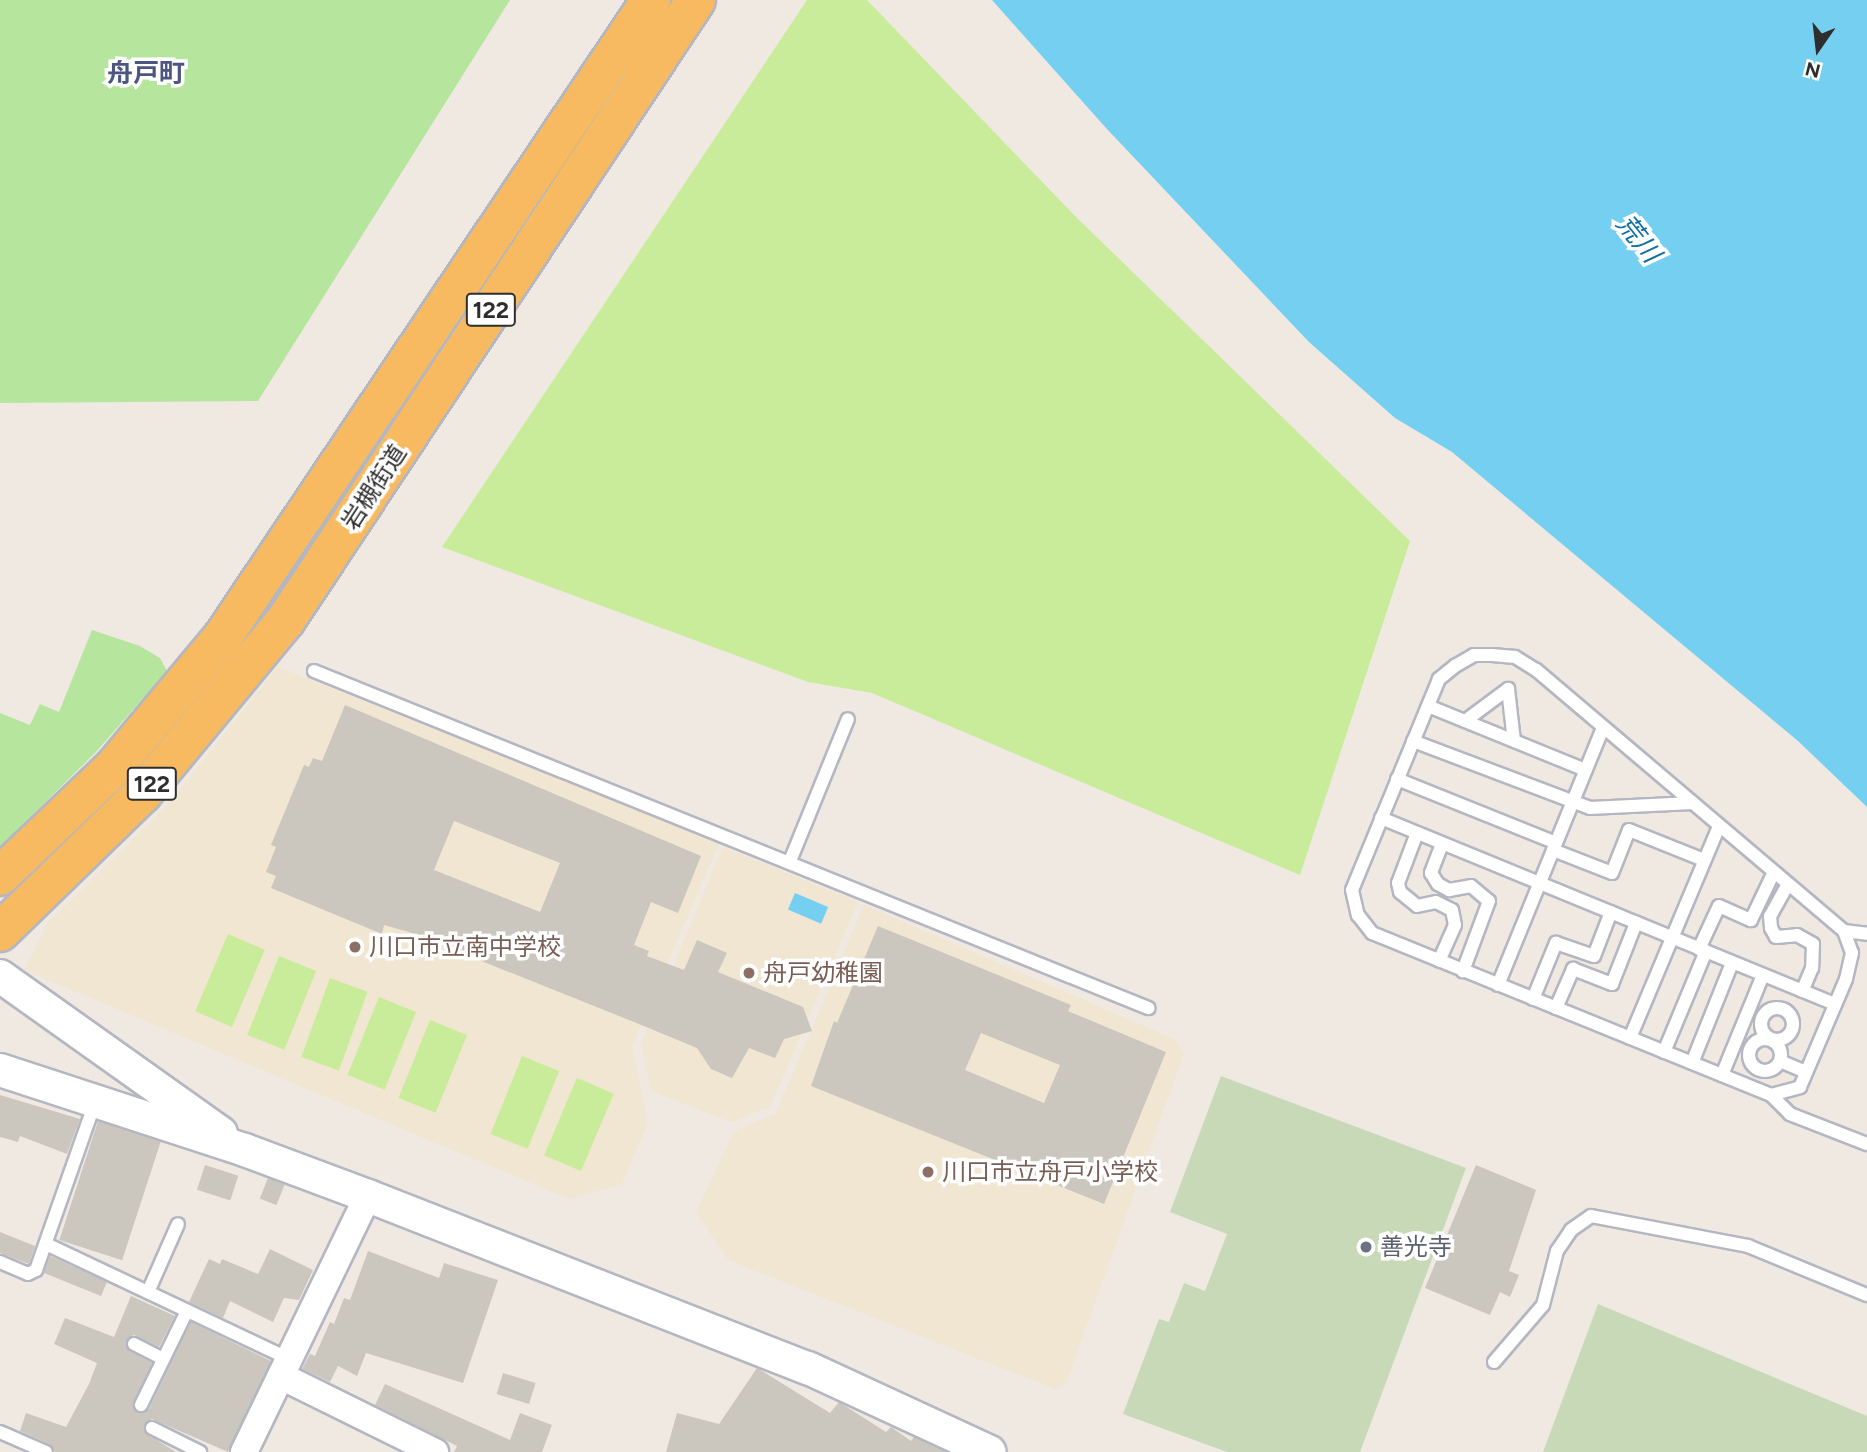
<!DOCTYPE html>
<meta charset="utf-8">
<style>
body{margin:0}
#map{position:relative;width:1867px;height:1452px;overflow:hidden;background:#efe9e1;font-family:Figtree,"Noto Sans JP",sans-serif}
div>[style]{position:absolute}
[style*='--x']{left:calc(var(--x)*1px);top:calc(var(--y)*1px);width:calc(var(--w)*1px);rotate:calc(var(--a)*1deg)}
.education>*{inset:0;background:#f0e6d1}
.green>*{inset:0;background:#b6e59e}
.cemetery>*{inset:0;background:#c8d9b8}
.pitch>*{inset:0;background:#c9ec9a;transform-origin:0 0}
.water>*{inset:0;background:#75cff0;transform-origin:0 0}
.building>*{inset:0;background:#cbc7bf;transform-origin:0 0}
.roads{filter:drop-shadow(2px 0 #b4b7c1) drop-shadow(-2px 0 #b4b7c1) drop-shadow(0 2px #b4b7c1) drop-shadow(0 -2px #b4b7c1)}
.service>*{height:12px;margin:-6px;padding:0 6px;transform-origin:6px;border-radius:6px;background:#fff}
.service>.ring{margin:-6px;padding:0;box-sizing:content-box;background:none;border:12px solid #fff;border-radius:50%}
.minor>*{height:26px;margin:-13px;padding:0 13px;transform-origin:13px;border-radius:13px;background:#fff}
.tertiary>*{height:32px;margin:-16px;padding:0 16px;transform-origin:16px;border-radius:16px;background:#fff}
.trunk>*{height:38px;margin:-19px;padding:0 19px;transform-origin:19px;border-radius:19px;background:#f8ba60}
.dots>*{width:19px;height:19px;translate:-50% -50%;box-sizing:border-box;border:4px solid #fff;border-radius:50%}
span{translate:-50% -50%;white-space:nowrap;text-align:center;line-height:1.15;-webkit-text-stroke:7px #fff;paint-order:stroke}
.shield-label span{padding:2px 5px;background:#fff;border:2px solid;border-radius:5px;-webkit-text-stroke-width:0}
.shield-label{font-size:23px;color:#2e2e2e;font-weight:700}
.street-label{font-size:24px;color:#2e2e2e}
.education-label{font-size:24px;color:#785e54}
.left{translate:0 -50%;text-align:left}
.worship-label{font-size:24px;color:#5b616d}
.neighbourhood-label{font-size:26px;color:#4d5680;font-weight:700}
.water-label{font-size:26px;color:#0d6fa3;font-style:italic}
.north{position:absolute;left:1783px;top:14px;width:70px;height:70px;-webkit-text-stroke:5px #fff;paint-order:stroke;rotate:194deg;font-size:19px;font-weight:700;line-height:28px;text-align:center;color:#2e2e2e}
.north::after{content:'';display:block;margin:auto;width:24px;height:32px;background:#2e2e2e;clip-path:polygon(50% 0,100% 100%,50% 72%,0 100%)}
</style>
<div id="map">
<div class="education">
<i style="clip-path:polygon(278px 667px,719px 843px,632px 1047px,648px 1123px,622px 1184px,569px 1199px,24px 970px,47px 924px,168px 804px)"></i>
<i style="clip-path:polygon(723px 847px,858px 902px,770px 1107px,731px 1122px,651px 1091px,641px 1044px)"></i>
<i style="clip-path:polygon(864px 905px,1174px 1039px,1184px 1053px,1066px 1384px,1055px 1389px,728px 1260px,696px 1212px,734px 1131px,776px 1113px)"></i>
</div>
<div class="green">
<i style="clip-path:polygon(0 0,510px 0,258px 401px,0 403px)"></i>
<i style="clip-path:polygon(92px 630px,140px 646px,160px 658px,167px 671px,95px 753px,0 847px,0 713px,30px 725px,40px 704px,59px 712px)"></i>
</div>
<div class="cemetery">
<i style="clip-path:polygon(1221px 1076px,1466px 1168px,1360px 1452px,1227px 1452px,1123px 1414px,1159px 1319px,1169px 1322px,1184px 1283px,1205px 1291px,1227px 1234px,1170px 1212px)"></i>
<i style="clip-path:polygon(1598px 1304px,1867px 1416px,1867px 1452px,1543px 1452px)"></i>
</div>
<div class="pitch">
<i style="clip-path:polygon(807px 0,867px 0,1076px 217px,1410px 541px,1300px 875px,872px 693px,808px 682px,442px 547px)"></i>
<i style="left:228px;top:934px;width:40px;height:84px;rotate:23deg"></i>
<i style="left:279px;top:956px;width:40px;height:85px;rotate:22deg"></i>
<i style="left:330px;top:978px;width:40px;height:84px;rotate:20deg"></i>
<i style="left:379px;top:997px;width:40px;height:84px;rotate:22deg"></i>
<i style="left:430px;top:1020px;width:40px;height:84px;rotate:22deg"></i>
<i style="left:522px;top:1056px;width:40px;height:84px;rotate:22deg"></i>
<i style="left:577px;top:1078px;width:40px;height:84px;rotate:23deg"></i>
</div>
<div class="water">
<i style="clip-path:polygon(992px 0,1867px 0,1867px 807px,1798px 741px,1452px 452px,1395px 418px,1309px 342px,1106px 128px)"></i>
<i style="left:795px;top:893px;width:36px;height:18px;rotate:23deg"></i>
</div>
<div class="building">
<i style="clip-path:polygon(evenodd,345px 705px,701px 856px,678px 913px,651px 902px,634px 945px,649px 951px,647px 956px,684px 970px,697px 940px,727px 953px,718px 972px,803px 1007px,812px 1031px,784px 1039px,775px 1058px,749px 1048px,732px 1078px,711px 1069px,697px 1048px,634px 1022px,409px 932px,384px 925px,382px 934px,271px 888px,276px 876px,266px 872px,276px 847px,271px 845px,304px 765px,309px 767px,313px 758px,322px 761px,345px 705px,454px 821px,560px 863px,540px 912px,434px 870px,454px 821px)"></i>
<i style="clip-path:polygon(evenodd,878px 926px,1071px 1005px,1068px 1011px,1166px 1052px,1104px 1204px,811px 1086px,834px 1021px,837px 1023px,878px 926px,981px 1033px,1060px 1065px,1044px 1103px,965px 1070px,981px 1033px)"></i>
<i style="clip-path:polygon(0 1095px,80px 1119px,67px 1154px,20px 1136px,18px 1142px,0 1137px)"></i>
<i style="left:98px;top:1121px;width:66px;height:125px;rotate:18deg"></i>
<i style="left:205px;top:1165px;width:35px;height:26px;rotate:18deg"></i>
<i style="clip-path:polygon(1476px 1165px,1536px 1190px,1509px 1271px,1519px 1275px,1510px 1297px,1500px 1292px,1490px 1315px,1425px 1288px)"></i>
<i style="left:268px;top:1178px;width:18px;height:22px;rotate:22deg"></i>
<i style="clip-path:polygon(0 1232px,35px 1246px,29px 1264px,0 1253px)"></i>
<i style="clip-path:polygon(270px 1249px,313px 1270px,299px 1300px,284px 1298px,273px 1322px,230px 1301px,223px 1318px,189px 1302px,209px 1259px,220px 1264px,222px 1259px,258px 1274px)"></i>
<i style="clip-path:polygon(368px 1251px,439px 1278px,444px 1263px,498px 1280px,463px 1383px,366px 1353px,357px 1376px,338px 1366px,330px 1382px,302px 1369px,310px 1354px,315px 1356px,330px 1322px,334px 1324px,344px 1298px,350px 1300px)"></i>
<i style="clip-path:polygon(50px 1256px,107px 1282px,101px 1296px,44px 1273px)"></i>
<i style="clip-path:polygon(131px 1296px,175px 1316px,159px 1347px,134px 1335px,126px 1341px,129px 1351px,152px 1363px,133px 1402px,138px 1413px,149px 1409px,191px 1322px,271px 1361px,228px 1452px,152px 1419px,145px 1424px,145px 1433px,176px 1452px,55px 1452px,49px 1444px,20px 1431px,26px 1413px,66px 1427px,89px 1384px,97px 1363px,54px 1344px,65px 1318px,114px 1337px)"></i>
<i style="clip-path:polygon(757px 1368px,830px 1413px,839px 1402px,886px 1432px,891px 1427px,911px 1441px,914px 1437px,946px 1452px,666px 1452px,677px 1413px,719px 1424px)"></i>
<i style="left:503px;top:1373px;width:34px;height:22px;rotate:17deg"></i>
<i style="clip-path:polygon(385px 1384px,510px 1440px,520px 1413px,552px 1425px,542px 1452px,454px 1452px,457px 1446px,375px 1405px)"></i>
</div>
<div class="roads">
<div class="service">
<i style="--x:314;--y:671;--w:900;--a:22"></i>
<i style="--x:1428;--y:706;--w:170;--a:22.1"></i>
<i style="--x:1465;--y:721;--w:54;--a:-36.7"></i>
<i style="--x:1508;--y:689;--w:52;--a:83.4"></i>
<i style="--x:1413;--y:741;--w:189;--a:20.7"></i>
<i style="--x:1590;--y:808;--w:103;--a:-2.8"></i>
<i style="--x:1397;--y:779;--w:171;--a:21.9"></i>
<i style="--x:1381;--y:818;--w:491;--a:22.3"></i>
<i style="--x:1417;--y:833;--w:53;--a:110.8"></i>
<i style="--x:1398;--y:883;--w:9;--a:77"></i>
<i style="--x:1400;--y:892;--w:22;--a:39"></i>
<i style="--x:1417;--y:906;--w:19;--a:-12"></i>
<i style="--x:1436;--y:902;--w:18;--a:27"></i>
<i style="--x:1452;--y:910;--w:15;--a:79"></i>
<i style="--x:1455;--y:925;--w:39;--a:114"></i>
<i style="--x:1442;--y:844;--w:31;--a:111"></i>
<i style="--x:1431;--y:873;--w:13;--a:58"></i>
<i style="--x:1438;--y:884;--w:13;--a:29"></i>
<i style="--x:1449;--y:890;--w:22;--a:-10"></i>
<i style="--x:1471;--y:886;--w:23;--a:40"></i>
<i style="--x:1489;--y:901;--w:75;--a:110.4"></i>
<i style="--x:1553;--y:850;--w:63;--a:21.3"></i>
<i style="--x:1612;--y:873;--w:46;--a:-68.4"></i>
<i style="--x:1629;--y:830;--w:81;--a:21.8"></i>
<i style="--x:790;--y:861;--w:153;--a:-67.8"></i>
<i style="--x:1788;--y:884;--w:37;--a:119"></i>
<i style="--x:1770;--y:916;--w:12;--a:85"></i>
<i style="--x:1771;--y:928;--w:10;--a:61"></i>
<i style="--x:1776;--y:937;--w:21;--a:-5"></i>
<i style="--x:1797;--y:935;--w:18;--a:29"></i>
<i style="--x:1813;--y:944;--w:24;--a:92"></i>
<i style="--x:1812;--y:968;--w:25;--a:113"></i>
<i style="--x:1844;--y:931;--w:23;--a:7"></i>
<i style="--x:1699;--y:949;--w:47;--a:-65.1"></i>
<i style="--x:1719;--y:906;--w:35;--a:24"></i>
<i style="--x:1751;--y:920;--w:53;--a:-64.4"></i>
<i style="--x:1498;--y:985;--w:278;--a:-67.8"></i>
<i style="--x:1533;--y:999;--w:61;--a:-67.7"></i>
<i style="--x:1556;--y:943;--w:40;--a:18.9"></i>
<i style="--x:1594;--y:956;--w:47;--a:-68.9"></i>
<i class="ring" style="left:1761px;top:1008px;width:20px;height:20px"></i>
<i style="--x:1556;--y:1008;--w:43;--a:-66.4"></i>
<i style="--x:1573;--y:969;--w:42;--a:21"></i>
<i style="--x:1612;--y:984;--w:66;--a:-68.5"></i>
<i style="--x:1630;--y:1038;--w:230;--a:-67.2"></i>
<i class="ring" style="left:1749px;top:1039px;width:20px;height:20px"></i>
<i style="--x:1664;--y:1052;--w:109;--a:-67.4"></i>
<i style="--x:1780;--y:1061;--w:28;--a:23"></i>
<i style="--x:1692;--y:1063;--w:108;--a:-68.2"></i>
<i style="--x:1722;--y:1075;--w:108;--a:-67.7"></i>
<i style="--x:1771;--y:1095;--w:30;--a:-15"></i>
<i style="--x:1800;--y:1087;--w:117;--a:-66.9"></i>
<i style="--x:1846;--y:979;--w:27;--a:-77"></i>
<i style="--x:1852;--y:953;--w:23;--a:-110"></i>
<i style="--x:1844;--y:931;--w:404;--a:-139.7"></i>
<i style="--x:1536;--y:670;--w:25;--a:-148"></i>
<i style="--x:1515;--y:657;--w:23;--a:-175"></i>
<i style="--x:1492;--y:655;--w:18;--a:180"></i>
<i style="--x:1474;--y:655;--w:22;--a:150"></i>
<i style="--x:1455;--y:666;--w:21;--a:141"></i>
<i style="--x:1439;--y:679;--w:228;--a:112.4"></i>
<i style="--x:1352;--y:890;--w:26;--a:77"></i>
<i style="--x:1358;--y:915;--w:23;--a:52"></i>
<i style="--x:1372;--y:933;--w:431;--a:22.1"></i>
<i style="--x:1771;--y:1095;--w:27;--a:45"></i>
<i style="--x:1790;--y:1114;--w:83;--a:21.3"></i>
<i style="--x:46;--y:1244;--w:269;--a:25.3"></i>
<i style="--x:0;--y:1262;--w:30;--a:23"></i>
<i style="--x:28;--y:1274;--w:9;--a:-27"></i>
<i style="--x:36;--y:1270;--w:178;--a:-70.6"></i>
<i style="--x:148;--y:1292;--w:74;--a:-66.2"></i>
<i style="--x:134;--y:1344;--w:33;--a:27"></i>
<i style="--x:1494;--y:1362;--w:75;--a:-49.3"></i>
<i style="--x:1543;--y:1305;--w:56;--a:-75.5"></i>
<i style="--x:1557;--y:1251;--w:25;--a:-56"></i>
<i style="--x:1571;--y:1230;--w:24;--a:-35"></i>
<i style="--x:1591;--y:1216;--w:160;--a:10.8"></i>
<i style="--x:1748;--y:1246;--w:129;--a:22.4"></i>
<i style="--x:141;--y:1405;--w:105;--a:-63.9"></i>
<i style="--x:152;--y:1428;--w:54;--a:26.6"></i>
<i style="--x:0;--y:1432;--w:50;--a:23.5"></i>
</div>
<div class="minor">
<i style="--x:281;--y:1376;--w:172;--a:26.3"></i>
<i style="--x:244;--y:1452;--w:284;--a:-64.2"></i>
</div>
<div class="tertiary">
<i style="--x:0;--y:976;--w:271;--a:35.4"></i>
<i style="--x:0;--y:1070;--w:258;--a:18.1"></i>
<i style="--x:245;--y:1150;--w:131;--a:20.5"></i>
<i style="--x:368;--y:1196;--w:472;--a:21.4"></i>
<i style="--x:808;--y:1368;--w:200;--a:24.8"></i>
</div>
<div class="trunk">
<i style="--x:0;--y:876;--w:158;--a:-43.7"></i>
<i style="--x:114;--y:767;--w:168;--a:-50.1"></i>
<i style="--x:222;--y:638;--w:769;--a:-56.08"></i>
<i style="--x:0;--y:932;--w:198;--a:-44.2"></i>
<i style="--x:142;--y:794;--w:226;--a:-50.4"></i>
<i style="--x:286;--y:620;--w:743;--a:-56.52"></i>
</div>
</div>
<div class="dots">
<i style="left:355px;top:947px;background:#8d6e63"></i>
<i style="left:749px;top:973px;background:#8d6e63"></i>
<i style="left:928px;top:1172px;background:#8d6e63"></i>
<i style="left:1366px;top:1247px;background:#6b7280"></i>
</div>
<div class="shield-label">
<span style="left:491px;top:310px">122</span>
<span style="left:152px;top:784px">122</span>
</div>
<div class="street-label">
<span style="left:374px;top:487px;rotate:-57deg">岩槻街道</span>
</div>
<div class="education-label">
<span class="left" style="left:369px;top:947px">川口市立南中学校</span>
<span class="left" style="left:763px;top:973px">舟戸幼稚園</span>
<span class="left" style="left:942px;top:1172px">川口市立舟戸小学校</span>
</div>
<div class="worship-label">
<span class="left" style="left:1380px;top:1247px">善光寺</span>
</div>
<div class="neighbourhood-label">
<span style="left:146px;top:74px">舟戸町</span>
</div>
<div class="water-label">
<span style="left:1638px;top:239px;rotate:51deg">荒川</span>
</div>
<div class="north">N</div>
</div>
